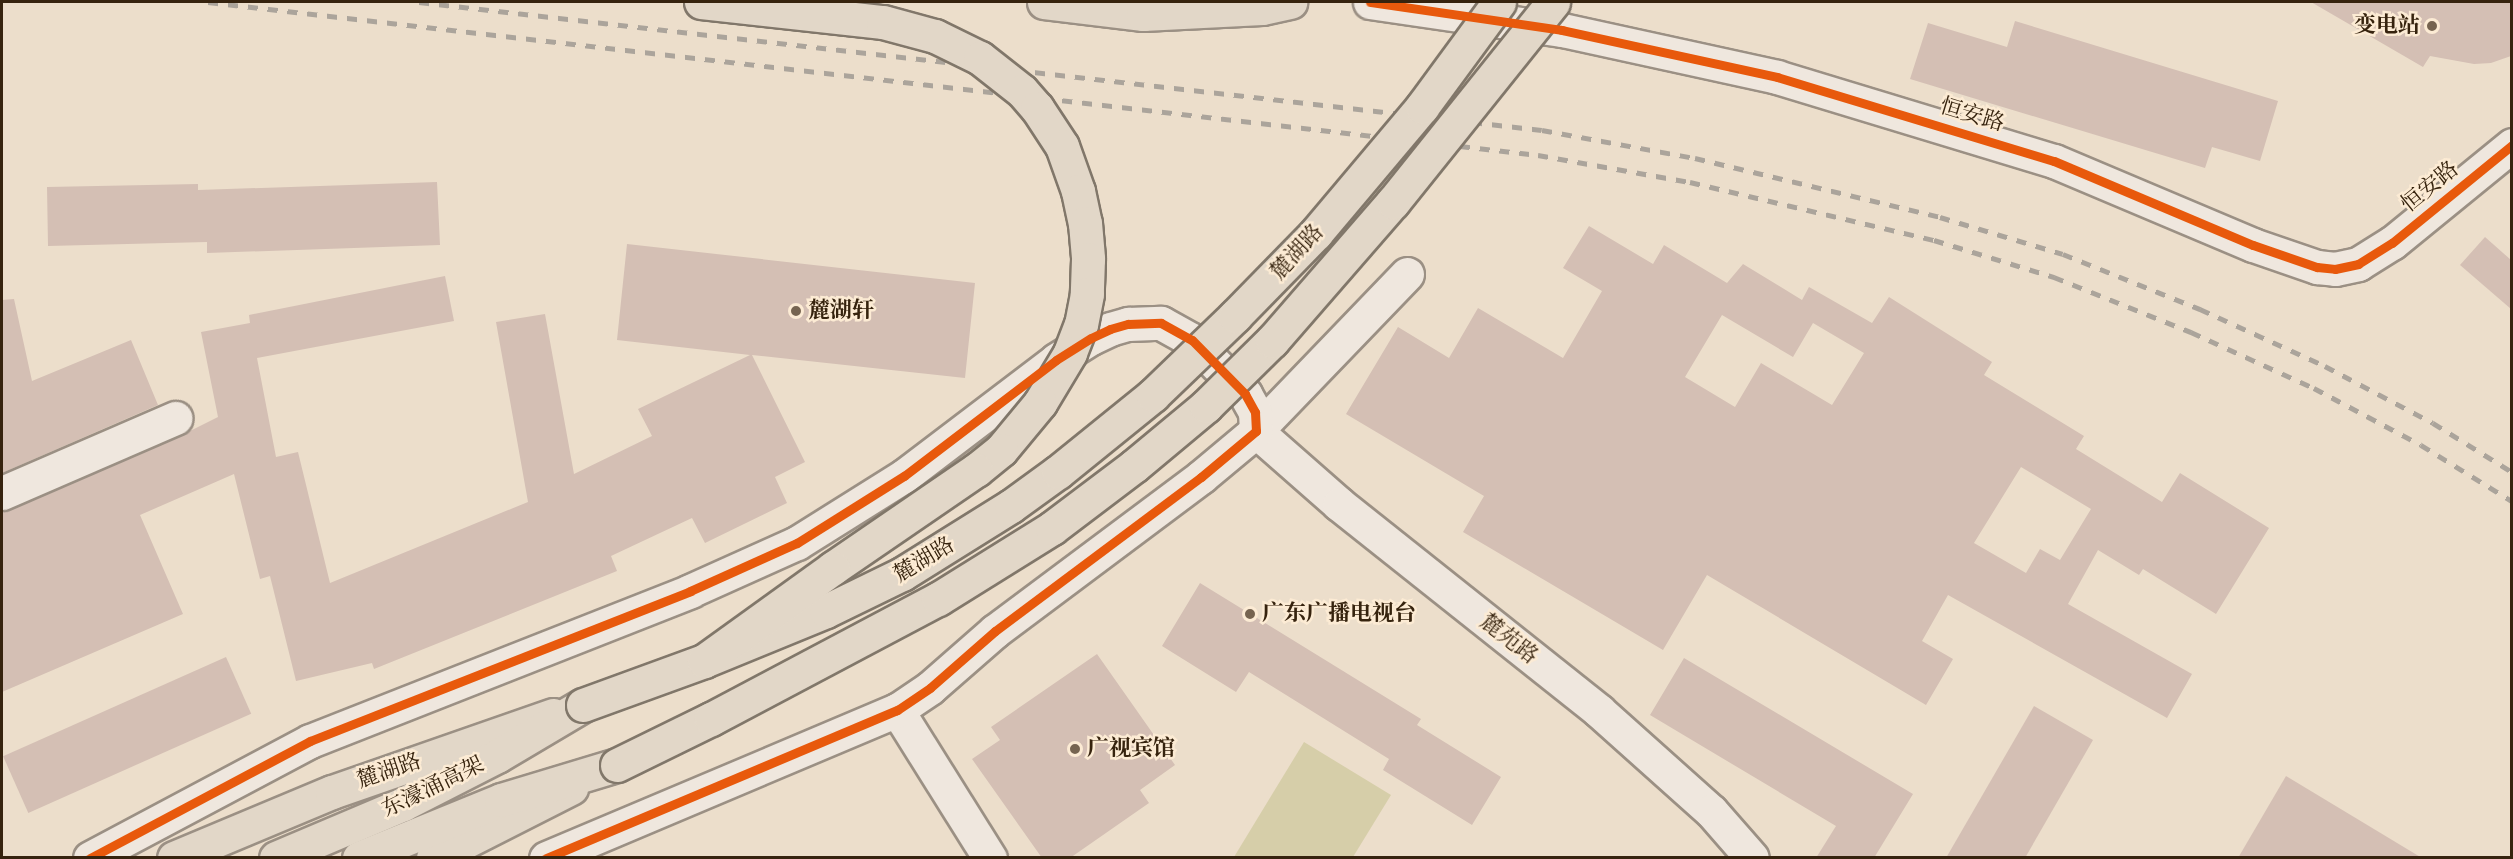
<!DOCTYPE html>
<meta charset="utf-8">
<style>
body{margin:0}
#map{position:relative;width:2513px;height:859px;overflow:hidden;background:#ecdecb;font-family:"IM FELL Double Pica","Noto Serif SC",serif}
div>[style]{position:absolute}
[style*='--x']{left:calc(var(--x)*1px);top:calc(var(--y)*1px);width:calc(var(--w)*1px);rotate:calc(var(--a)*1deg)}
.green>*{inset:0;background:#d6cea9}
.building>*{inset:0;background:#d4bfb4;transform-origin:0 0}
.roads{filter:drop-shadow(2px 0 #9b9084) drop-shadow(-2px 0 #9b9084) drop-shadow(0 2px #9b9084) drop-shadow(0 -2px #9b9084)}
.minor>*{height:33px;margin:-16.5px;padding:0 16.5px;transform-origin:16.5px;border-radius:16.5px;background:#efe7de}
.tertiary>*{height:33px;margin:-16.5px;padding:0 16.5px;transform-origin:16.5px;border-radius:16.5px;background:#efe7de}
.primary>*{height:33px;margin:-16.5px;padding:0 16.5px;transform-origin:16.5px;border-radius:16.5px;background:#e2d7c8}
.trunk>*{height:33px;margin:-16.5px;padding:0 16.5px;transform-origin:16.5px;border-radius:16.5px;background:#e2d7c8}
.rail>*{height:4.5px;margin-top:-2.25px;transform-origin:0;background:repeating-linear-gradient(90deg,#aba49b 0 10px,transparent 0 20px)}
.bridges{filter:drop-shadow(2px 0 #81776a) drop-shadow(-2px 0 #81776a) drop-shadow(0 2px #81776a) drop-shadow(0 -2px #81776a)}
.primary-bridge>*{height:33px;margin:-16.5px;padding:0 16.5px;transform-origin:16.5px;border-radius:16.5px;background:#e2d7c8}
.trunk-bridge>*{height:33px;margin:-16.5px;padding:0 16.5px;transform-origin:16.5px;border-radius:16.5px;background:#e2d7c8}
.cycleway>*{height:9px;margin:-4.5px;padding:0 4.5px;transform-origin:4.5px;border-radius:4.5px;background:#e8590c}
.dots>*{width:16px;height:16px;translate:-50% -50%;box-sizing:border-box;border:3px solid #fcebd4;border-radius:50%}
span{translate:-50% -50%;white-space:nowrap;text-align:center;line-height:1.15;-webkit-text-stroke:5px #fcebd4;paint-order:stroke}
.poi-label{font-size:22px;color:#36230e;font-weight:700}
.right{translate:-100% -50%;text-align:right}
.left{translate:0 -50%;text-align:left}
.street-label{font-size:22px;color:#36230e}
.frame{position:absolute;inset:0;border:3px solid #36230e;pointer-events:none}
</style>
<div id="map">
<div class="green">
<i style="clip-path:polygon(1304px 742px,1391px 795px,1353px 857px,1234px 857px)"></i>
</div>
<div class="building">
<i style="clip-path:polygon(2311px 2px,2511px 2px,2511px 56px,2491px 63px,2474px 64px,2430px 56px,2423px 67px)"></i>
<i style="clip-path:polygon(2015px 21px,2278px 101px,2260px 161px,2212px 147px,2205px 168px,1910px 79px,1928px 23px,2007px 47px)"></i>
<i style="clip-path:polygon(437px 182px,440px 245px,207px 253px,207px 242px,48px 246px,47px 187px,198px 184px,198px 190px)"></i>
<i style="clip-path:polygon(evenodd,1589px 226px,1653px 264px,1664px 245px,1727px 283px,1743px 264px,1802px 300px,1809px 287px,1872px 323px,1889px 297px,1992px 362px,1984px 375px,2084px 436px,2076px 449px,2162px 502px,2180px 473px,2269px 528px,2216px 614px,2143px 569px,2139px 575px,2098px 550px,2068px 604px,2192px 674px,2167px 718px,1948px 595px,1922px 641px,1953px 659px,1926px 705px,1707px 575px,1663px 650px,1463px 532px,1484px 496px,1346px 414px,1398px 327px,1449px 358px,1478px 308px,1563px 358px,1602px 291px,1563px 268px,1589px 226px,1722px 315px,1793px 357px,1813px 323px,1864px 353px,1832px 405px,1761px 363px,1735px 407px,1685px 377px,1722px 315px,1589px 226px,2021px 467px,2091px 509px,2060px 560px,2040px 549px,2026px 573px,1974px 543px,2021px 467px)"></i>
<i style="clip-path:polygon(2485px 237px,2511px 260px,2511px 309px,2460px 265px)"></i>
<i style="clip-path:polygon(627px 244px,975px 283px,965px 378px,752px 355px,805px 462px,775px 477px,787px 503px,705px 543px,692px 518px,611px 556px,617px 571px,374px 669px,372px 663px,296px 681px,270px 576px,260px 579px,234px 474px,140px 515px,183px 614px,2px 692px,2px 511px,182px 435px,218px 417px,201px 332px,250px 323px,249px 315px,445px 276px,454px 321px,257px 358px,276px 457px,298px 452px,330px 583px,528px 502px,496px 322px,545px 314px,574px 474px,652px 436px,638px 409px,750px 355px,617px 340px)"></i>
<i style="clip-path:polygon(14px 299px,32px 381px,131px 340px,158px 405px,2px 473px,2px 300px)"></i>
<i style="clip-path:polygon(1200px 583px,1421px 719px,1417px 725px,1501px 777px,1472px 825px,1383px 770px,1389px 759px,1249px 672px,1236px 692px,1162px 646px)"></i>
<i style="clip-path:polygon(1097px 654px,1175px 765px,1140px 790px,1149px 803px,1070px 858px,1042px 858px,972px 759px,1000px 740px,991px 727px)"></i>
<i style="left:226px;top:657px;width:62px;height:244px;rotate:66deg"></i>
<i style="clip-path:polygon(1684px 658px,1913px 794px,1874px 858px,1816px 858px,1836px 826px,1650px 715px)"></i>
<i style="clip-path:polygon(2034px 706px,2093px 740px,2025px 858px,1946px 858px)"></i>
<i style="clip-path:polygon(2286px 776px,2422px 858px,2238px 858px)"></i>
</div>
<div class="roads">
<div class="minor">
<i style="--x:1407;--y:274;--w:218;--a:133.9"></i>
<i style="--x:1256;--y:431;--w:111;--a:41.3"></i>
<i style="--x:1339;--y:504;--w:332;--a:38.5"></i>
<i style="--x:1599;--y:711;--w:150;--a:41.8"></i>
<i style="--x:1711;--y:811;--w:62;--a:48.9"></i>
<i style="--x:2;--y:493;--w:189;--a:-23.4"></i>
<i style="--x:897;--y:710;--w:175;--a:57.9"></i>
</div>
<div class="tertiary">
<i style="--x:1370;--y:2;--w:194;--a:8.3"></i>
<i style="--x:1562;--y:30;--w:220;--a:12.3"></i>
<i style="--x:1777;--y:77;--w:289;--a:16.9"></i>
<i style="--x:2054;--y:161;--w:216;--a:22.9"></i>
<i style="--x:2253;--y:245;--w:68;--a:19"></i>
<i style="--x:2317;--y:267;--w:18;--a:6"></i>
<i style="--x:2335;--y:269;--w:24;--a:-12"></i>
<i style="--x:2358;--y:264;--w:40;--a:-32"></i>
<i style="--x:2392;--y:243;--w:155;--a:-39.2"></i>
<i style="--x:90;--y:858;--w:249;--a:-28"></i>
<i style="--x:310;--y:741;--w:409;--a:-21.5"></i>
<i style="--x:690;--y:591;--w:117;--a:-24.2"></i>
<i style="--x:797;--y:543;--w:126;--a:-32.1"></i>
<i style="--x:904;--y:476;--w:191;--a:-37.3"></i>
<i style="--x:1056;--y:360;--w:41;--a:-32.2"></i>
<i style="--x:1091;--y:338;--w:21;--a:-25"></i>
<i style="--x:1110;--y:329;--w:19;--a:-16"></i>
<i style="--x:1128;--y:324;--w:33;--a:-2"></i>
<i style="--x:1161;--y:323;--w:35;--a:29"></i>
<i style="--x:1192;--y:340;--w:76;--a:45.5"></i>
<i style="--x:1245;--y:394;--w:21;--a:61"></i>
<i style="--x:1255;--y:412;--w:19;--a:87"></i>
<i style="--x:1256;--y:431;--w:72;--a:140.1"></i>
<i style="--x:1201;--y:477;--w:257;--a:143.2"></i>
<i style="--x:995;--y:631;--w:86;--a:138.8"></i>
<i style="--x:930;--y:688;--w:40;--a:146"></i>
<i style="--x:897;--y:710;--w:381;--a:157.1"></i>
</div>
<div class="primary">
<i style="--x:174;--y:858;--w:171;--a:-22.7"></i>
<i style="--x:332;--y:792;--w:234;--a:-19.2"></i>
<i style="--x:433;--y:858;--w:155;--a:-26.9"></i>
</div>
<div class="trunk">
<i style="--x:1044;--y:2;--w:100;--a:6.9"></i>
<i style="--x:1143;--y:14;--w:119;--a:-2.9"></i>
<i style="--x:1262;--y:8;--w:29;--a:-12"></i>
<i style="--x:276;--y:858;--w:138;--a:-23"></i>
<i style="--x:403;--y:804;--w:106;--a:-27.1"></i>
<i style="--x:497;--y:756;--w:100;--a:-30.7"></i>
<i style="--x:359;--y:858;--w:153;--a:-22.2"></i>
<i style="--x:501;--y:800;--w:121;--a:-16.8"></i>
</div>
</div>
<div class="rail">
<i style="--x:208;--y:2;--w:1339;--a:6.56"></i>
<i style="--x:1538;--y:155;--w:154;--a:10.1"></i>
<i style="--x:1690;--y:182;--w:251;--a:13.4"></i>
<i style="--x:1934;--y:240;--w:126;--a:17.1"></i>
<i style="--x:2054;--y:277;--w:148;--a:21.9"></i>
<i style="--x:2191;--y:332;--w:135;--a:24.5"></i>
<i style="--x:2314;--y:388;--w:121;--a:28"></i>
<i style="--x:2421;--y:445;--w:107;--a:31.6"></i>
<i style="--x:419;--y:2;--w:1130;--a:6.5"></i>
<i style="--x:1542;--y:130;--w:156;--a:10.4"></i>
<i style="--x:1695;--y:158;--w:252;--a:13.5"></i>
<i style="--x:1940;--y:217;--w:128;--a:16.7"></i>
<i style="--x:2063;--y:254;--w:148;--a:21.9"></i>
<i style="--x:2200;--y:309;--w:137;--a:24.5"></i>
<i style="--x:2325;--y:366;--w:122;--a:27.8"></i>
<i style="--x:2433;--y:423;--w:93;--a:31.8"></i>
</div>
<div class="bridges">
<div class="primary-bridge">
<i style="--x:583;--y:705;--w:129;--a:-20"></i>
<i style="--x:704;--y:661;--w:132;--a:-22.3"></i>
<i style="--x:826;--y:611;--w:85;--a:-26"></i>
<i style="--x:902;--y:574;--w:128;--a:-32"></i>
<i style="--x:1011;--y:506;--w:58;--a:-35.9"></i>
<i style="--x:1058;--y:472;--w:122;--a:-39"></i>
<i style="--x:1153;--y:395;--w:114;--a:-43.9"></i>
<i style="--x:1235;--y:316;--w:116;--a:-45.7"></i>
<i style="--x:1316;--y:233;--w:165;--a:-49.9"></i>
<i style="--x:1422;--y:107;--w:130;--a:-53.7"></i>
<i style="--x:617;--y:765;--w:105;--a:-26.1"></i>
<i style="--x:711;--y:719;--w:257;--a:-27.9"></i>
<i style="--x:938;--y:599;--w:134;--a:-31.9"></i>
<i style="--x:1052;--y:528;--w:103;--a:-37.1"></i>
<i style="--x:1134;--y:466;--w:94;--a:-39.8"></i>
<i style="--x:1206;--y:406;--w:93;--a:-44.6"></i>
<i style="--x:1272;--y:341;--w:184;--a:-49"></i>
<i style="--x:1393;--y:202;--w:256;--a:-51.3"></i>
</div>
<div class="trunk-bridge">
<i style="--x:701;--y:2;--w:183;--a:6.3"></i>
<i style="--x:883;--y:22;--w:54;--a:15.1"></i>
<i style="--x:935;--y:36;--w:50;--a:26.1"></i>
<i style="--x:980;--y:58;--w:53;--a:38.2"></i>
<i style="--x:1022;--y:91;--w:23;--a:49"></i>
<i style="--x:1037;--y:108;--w:45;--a:56.7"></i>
<i style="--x:1062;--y:146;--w:48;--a:70.4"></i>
<i style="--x:1078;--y:191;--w:33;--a:78"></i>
<i style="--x:1085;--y:223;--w:36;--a:85"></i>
<i style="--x:1088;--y:259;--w:35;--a:92"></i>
<i style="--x:1087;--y:294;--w:31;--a:101"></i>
<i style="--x:1081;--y:324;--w:31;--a:111"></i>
<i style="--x:1070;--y:353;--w:58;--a:121"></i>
<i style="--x:1040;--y:403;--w:61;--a:129.7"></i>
<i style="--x:1001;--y:450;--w:32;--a:141"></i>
<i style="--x:976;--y:470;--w:173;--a:145.6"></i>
<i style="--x:833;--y:568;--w:159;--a:144.2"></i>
</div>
</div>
<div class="cycleway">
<i style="--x:1370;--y:2;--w:194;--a:8.3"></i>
<i style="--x:1562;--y:30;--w:220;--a:12.3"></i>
<i style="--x:1777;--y:77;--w:289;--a:16.9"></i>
<i style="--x:2054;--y:161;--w:216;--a:22.9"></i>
<i style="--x:2253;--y:245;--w:68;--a:19"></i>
<i style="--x:2317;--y:267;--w:18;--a:6"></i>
<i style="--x:2335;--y:269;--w:24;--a:-12"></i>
<i style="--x:2358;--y:264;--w:40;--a:-32"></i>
<i style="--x:2392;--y:243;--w:155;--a:-39.2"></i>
<i style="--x:90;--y:858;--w:249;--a:-28"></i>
<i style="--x:310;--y:741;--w:409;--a:-21.5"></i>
<i style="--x:690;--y:591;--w:117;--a:-24.2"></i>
<i style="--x:797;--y:543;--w:126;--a:-32.1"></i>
<i style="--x:904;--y:476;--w:191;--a:-37.3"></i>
<i style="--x:1056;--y:360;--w:41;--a:-32.2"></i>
<i style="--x:1091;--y:338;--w:21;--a:-25"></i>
<i style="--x:1110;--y:329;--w:19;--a:-16"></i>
<i style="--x:1128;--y:324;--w:33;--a:-2"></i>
<i style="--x:1161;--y:323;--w:35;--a:29"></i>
<i style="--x:1192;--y:340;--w:76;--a:45.5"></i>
<i style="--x:1245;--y:394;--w:21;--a:61"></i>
<i style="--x:1255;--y:412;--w:19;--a:87"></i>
<i style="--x:1256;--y:431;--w:72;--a:140.1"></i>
<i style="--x:1201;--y:477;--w:257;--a:143.2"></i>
<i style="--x:995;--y:631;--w:86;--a:138.8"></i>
<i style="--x:930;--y:688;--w:40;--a:146"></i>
<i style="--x:897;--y:710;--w:381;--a:157.1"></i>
</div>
<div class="dots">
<i style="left:2432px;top:26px;background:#766450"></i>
<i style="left:796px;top:311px;background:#766450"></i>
<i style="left:1250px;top:614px;background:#766450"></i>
<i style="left:1075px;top:749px;background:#766450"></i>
</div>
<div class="poi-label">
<span class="right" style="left:2420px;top:26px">变电站</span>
<span class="left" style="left:808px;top:311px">麓湖轩</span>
<span class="left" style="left:1262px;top:614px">广东广播电视台</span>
<span class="left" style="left:1087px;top:749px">广视宾馆</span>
</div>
<div class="street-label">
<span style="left:1972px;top:115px;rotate:17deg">恒安路</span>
<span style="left:2430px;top:187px;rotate:-39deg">恒安路</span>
<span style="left:1297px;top:252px;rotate:-47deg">麓湖路</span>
<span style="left:924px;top:560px;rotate:-31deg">麓湖路</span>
<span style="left:1509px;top:639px;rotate:38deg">麓苑路</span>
<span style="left:389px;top:771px;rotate:-19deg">麓湖路</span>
<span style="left:433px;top:787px;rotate:-26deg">东濠涌高架</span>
</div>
<div class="frame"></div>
</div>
